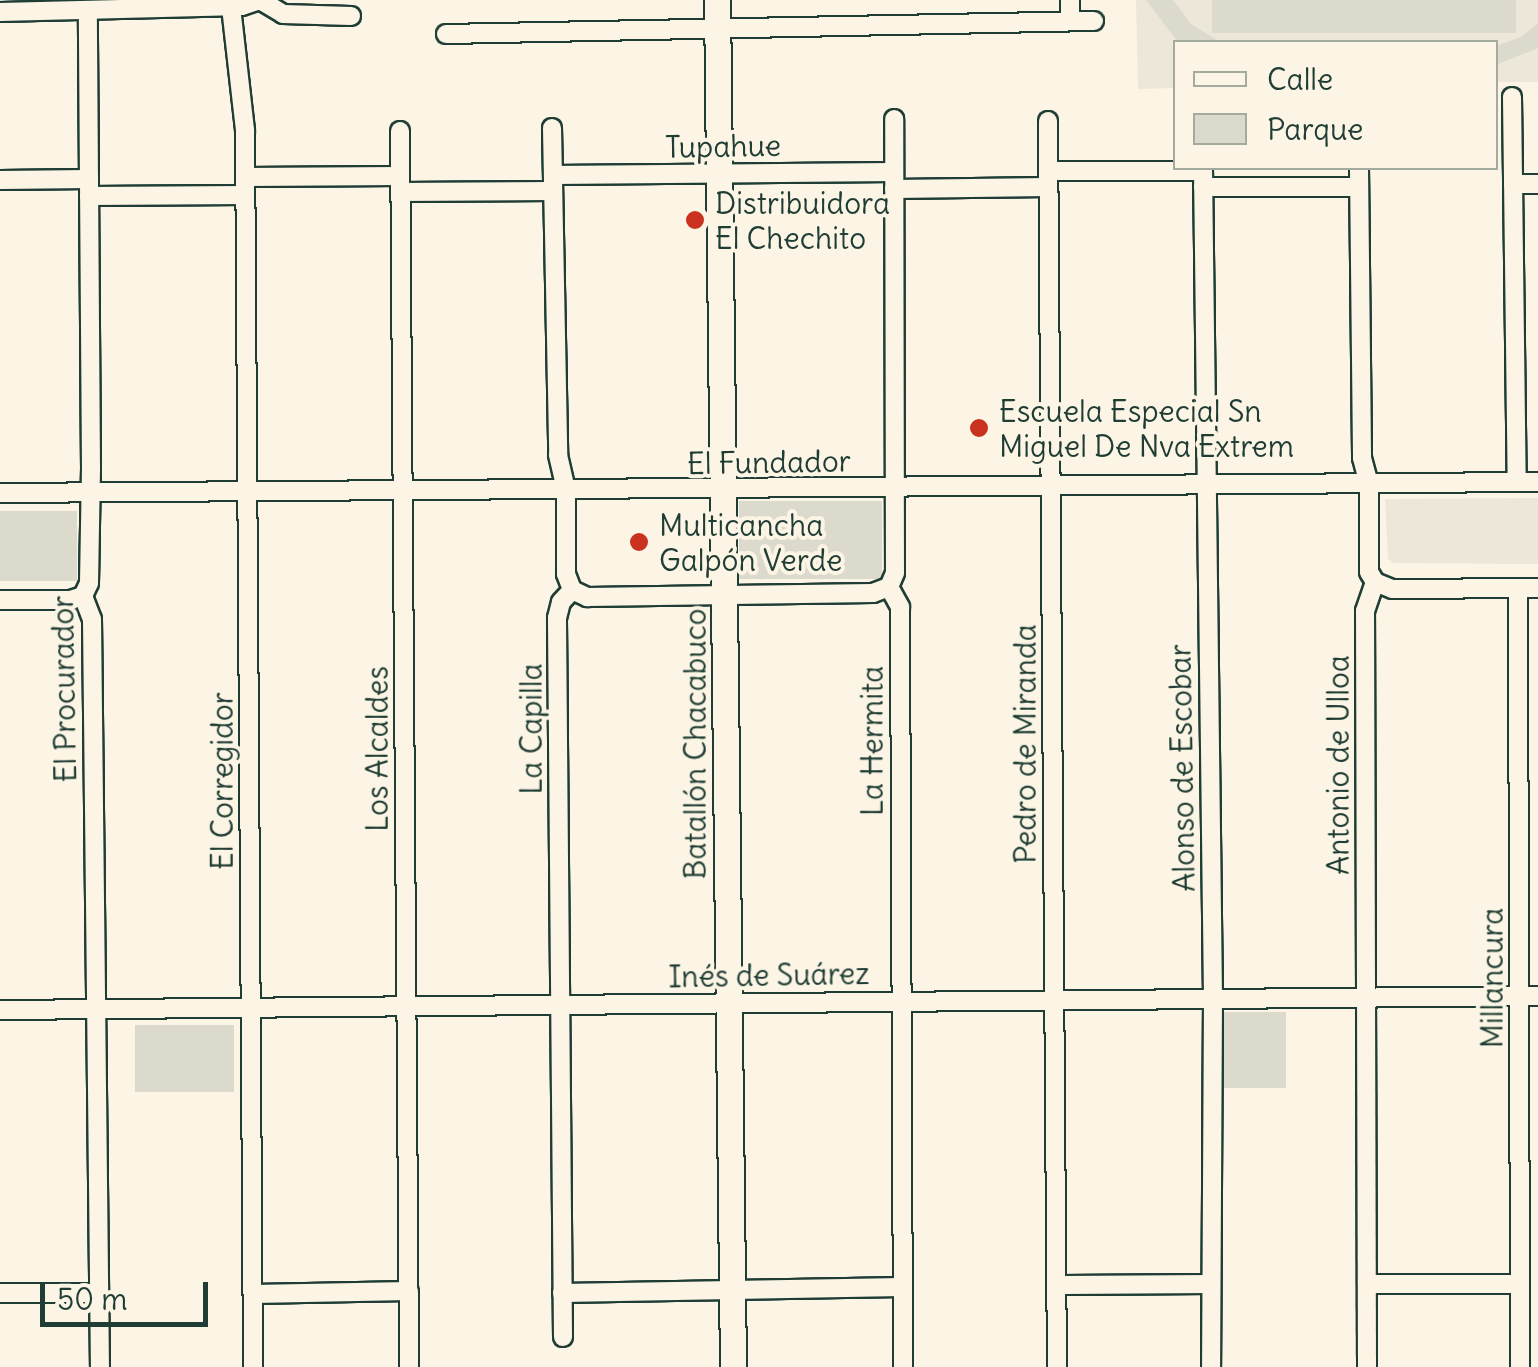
<!DOCTYPE html>
<meta charset="utf-8">
<style>
body{margin:0}
#map{position:relative;width:1538px;height:1367px;overflow:hidden;background:#fcf5e5;font-family:Delius,sans-serif}
div>[style]{position:absolute}
[style*='--x']{left:calc(var(--x)*1px);top:calc(var(--y)*1px);width:calc(var(--w)*1px);rotate:calc(var(--a)*1deg)}
.built>*{inset:0;background:#ece7d8}
.green>*{inset:0;background:#dcdacc;transform-origin:0 0}
.roads{filter:drop-shadow(2px 0 #1f3d34) drop-shadow(-2px 0 #1f3d34) drop-shadow(0 2px #1f3d34) drop-shadow(0 -2px #1f3d34)}
.street>*{height:18px;margin:-9px;padding:0 9px;transform-origin:9px;border-radius:9px;background:#fcf5e5}
.secondary>*{height:25px;margin:-12.5px;padding:0 12.5px;transform-origin:12.5px;border-radius:12.5px;background:#fcf5e5}
.dots>*{width:28px;height:28px;translate:-50% -50%;box-sizing:border-box;border:5px solid #fcf5e5;border-radius:50%}
span{translate:-50% -50%;white-space:nowrap;text-align:center;line-height:1.15;-webkit-text-stroke:8px #fcf5e5;paint-order:stroke}
.street-label{font-size:30px;color:#1f3d34}
.poi-label{font-size:30px;color:#1f3d34}
.left{translate:0 -50%;text-align:left}
.legend{position:absolute;left:1173px;top:40px;width:325px;height:130px;box-sizing:border-box;background:#fcf5e5;border:2px solid #a4ab9e;margin:0;padding:12px 18px;list-style:none;font-size:30px;color:#1f3d34}
.legend li{display:flex;align-items:center;gap:20px;height:50px}
.legend b{width:50px;border:2px solid #a4ab9e}
.scale{position:absolute;left:40px;top:1282px;width:168px;height:45px;box-sizing:border-box;border:5px solid #1f3d34;border-top:0;padding-left:12px;font-size:30px;line-height:35px;white-space:nowrap;color:#1f3d34;-webkit-text-stroke:8px #fcf5e5;paint-order:stroke}
</style>
<div id="map">
<div class="built">
<i style="clip-path:polygon(1136px 0,1538px 0,1538px 82px,1496px 82px,1496px 42px,1176px 42px,1175px 88px,1138px 89px)"></i>
<i style="clip-path:polygon(1538px 498px,1538px 564px,1394px 563px,1388px 559px,1385px 499px)"></i>
</div>
<div class="green">
<i style="clip-path:polygon(1146px 0,1173px 0,1191px 24px,1220px 42px,1178px 42px)"></i>
<i style="left:1212px;top:0;width:304px;height:33px"></i>
<i style="clip-path:polygon(1538px 23px,1538px 48px,1496px 65px,1496px 46px,1521px 37px)"></i>
<i style="left:739px;top:501px;width:143px;height:78px"></i>
<i style="left:0;top:511px;width:77px;height:70px"></i>
<i style="left:1224px;top:1012px;width:62px;height:76px"></i>
<i style="left:135px;top:1025px;width:99px;height:67px"></i>
</div>
<div class="roads">
<div class="street">
<i style="--x:260;--y:0;--w:27;--a:31"></i>
<i style="--x:283;--y:14;--w:68;--a:1.7"></i>
<i style="--x:1070;--y:0;--w:21;--a:90"></i>
<i style="--x:231;--y:7;--w:124;--a:83.5"></i>
<i style="--x:245;--y:130;--w:1237;--a:89.63"></i>
<i style="--x:0;--y:12;--w:242;--a:-1.4"></i>
<i style="--x:242;--y:6;--w:18;--a:-19"></i>
<i style="--x:446;--y:34;--w:648;--a:-1.15"></i>
<i style="--x:1512;--y:97;--w:385;--a:89.3"></i>
<i style="--x:1048;--y:121;--w:1246;--a:89.59"></i>
<i style="--x:552;--y:128;--w:327;--a:88.9"></i>
<i style="--x:558;--y:455;--w:37;--a:77"></i>
<i style="--x:566;--y:491;--w:83;--a:90"></i>
<i style="--x:566;--y:574;--w:17;--a:69"></i>
<i style="--x:400;--y:131;--w:1236;--a:89.58"></i>
<i style="--x:1203;--y:168;--w:831;--a:89.31"></i>
<i style="--x:1213;--y:999;--w:368;--a:90.3"></i>
<i style="--x:1359;--y:168;--w:290;--a:89.4"></i>
<i style="--x:1362;--y:458;--w:27;--a:75"></i>
<i style="--x:1369;--y:484;--w:88;--a:90"></i>
<i style="--x:1369;--y:572;--w:12;--a:59"></i>
<i style="--x:1048;--y:171;--w:155;--a:0"></i>
<i style="--x:553;--y:175;--w:341;--a:-0.5"></i>
<i style="--x:245;--y:177;--w:155;--a:-0.4"></i>
<i style="--x:0;--y:180;--w:89;--a:-0.6"></i>
<i style="--x:1513;--y:184;--w:25;--a:0"></i>
<i style="--x:1203;--y:187;--w:156;--a:0"></i>
<i style="--x:894;--y:189;--w:154;--a:-0.7"></i>
<i style="--x:400;--y:192;--w:153;--a:-0.4"></i>
<i style="--x:89;--y:196;--w:156;--a:-0.4"></i>
<i style="--x:0;--y:493;--w:1538;--a:-0.41"></i>
<i style="--x:1375;--y:582;--w:18;--a:22"></i>
<i style="--x:1392;--y:589;--w:146;--a:-0.4"></i>
<i style="--x:889;--y:587;--w:23;--a:61"></i>
<i style="--x:900;--y:607;--w:760;--a:89.77"></i>
<i style="--x:889;--y:587;--w:15;--a:-67"></i>
<i style="--x:895;--y:573;--w:454;--a:-90.1"></i>
<i style="--x:1518;--y:588;--w:779;--a:89.85"></i>
<i style="--x:572;--y:590;--w:17;--a:25"></i>
<i style="--x:587;--y:597;--w:286;--a:-0.8"></i>
<i style="--x:873;--y:593;--w:17;--a:-21"></i>
<i style="--x:83;--y:596;--w:25;--a:69"></i>
<i style="--x:92;--y:619;--w:748;--a:89.39"></i>
<i style="--x:83;--y:596;--w:14;--a:-65"></i>
<i style="--x:89;--y:583;--w:115;--a:-89"></i>
<i style="--x:91;--y:468;--w:458;--a:-90.4"></i>
<i style="--x:0;--y:600;--w:70;--a:0"></i>
<i style="--x:70;--y:600;--w:14;--a:-17"></i>
<i style="--x:0;--y:1010;--w:1538;--a:-0.52"></i>
<i style="--x:1367;--y:1284;--w:153;--a:0"></i>
<i style="--x:1056;--y:1285;--w:155;--a:-0.4"></i>
<i style="--x:0;--y:1293;--w:99;--a:0"></i>
<i style="--x:562;--y:1293;--w:340;--a:-1"></i>
<i style="--x:253;--y:1294;--w:156;--a:-1.1"></i>
<i style="--x:563;--y:1337;--w:719;--a:-90.48"></i>
<i style="--x:557;--y:618;--w:16;--a:-76"></i>
<i style="--x:561;--y:602;--w:16;--a:-47"></i>
<i style="--x:1367;--y:1367;--w:756;--a:-90.15"></i>
<i style="--x:1365;--y:611;--w:31;--a:-71"></i>
</div>
<div class="secondary">
<i style="--x:717;--y:0;--w:1367;--a:89.33"></i>
</div>
</div>
<div class="dots">
<i style="left:695px;top:220px;background:#c8321e"></i>
<i style="left:979px;top:428px;background:#c8321e"></i>
<i style="left:639px;top:542px;background:#c8321e"></i>
</div>
<div class="street-label">
<span style="left:723px;top:146px;rotate:-1deg">Tupahue</span>
<span style="left:769px;top:462px;rotate:-1deg">El Fundador</span>
<span style="left:64px;top:689px;rotate:-91deg">El Procurador</span>
<span style="left:531px;top:729px;rotate:-90deg">La Capilla</span>
<span style="left:872px;top:741px;rotate:-90deg">La Hermita</span>
<span style="left:695px;top:744px;rotate:-90deg">Batallón Chacabuco</span>
<span style="left:1025px;top:744px;rotate:-90deg">Pedro de Miranda</span>
<span style="left:377px;top:749px;rotate:-90deg">Los Alcaldes</span>
<span style="left:1338px;top:765px;rotate:-90deg">Antonio de Ulloa</span>
<span style="left:1182px;top:768px;rotate:-91deg">Alonso de Escobar</span>
<span style="left:222px;top:781px;rotate:-90deg">El Corregidor</span>
<span style="left:769px;top:975px;rotate:-1deg">Inés de Suárez</span>
<span style="left:1492px;top:978px;rotate:-90deg">Millancura</span>
</div>
<div class="poi-label">
<span class="left" style="left:715px;top:220px">Distribuidora<br>El Chechito</span>
<span class="left" style="left:999px;top:428px">Escuela Especial Sn<br>Miguel De Nva Extrem</span>
<span class="left" style="left:659px;top:542px">Multicancha<br>Galpón Verde</span>
</div>
<ul class="legend">
<li><b style="height:12px;background:#fcf5e5"></b>Calle</li>
<li><b style="height:28px;background:#dcdacc"></b>Parque</li>
</ul>
<div class="scale">50 m</div>
</div>
